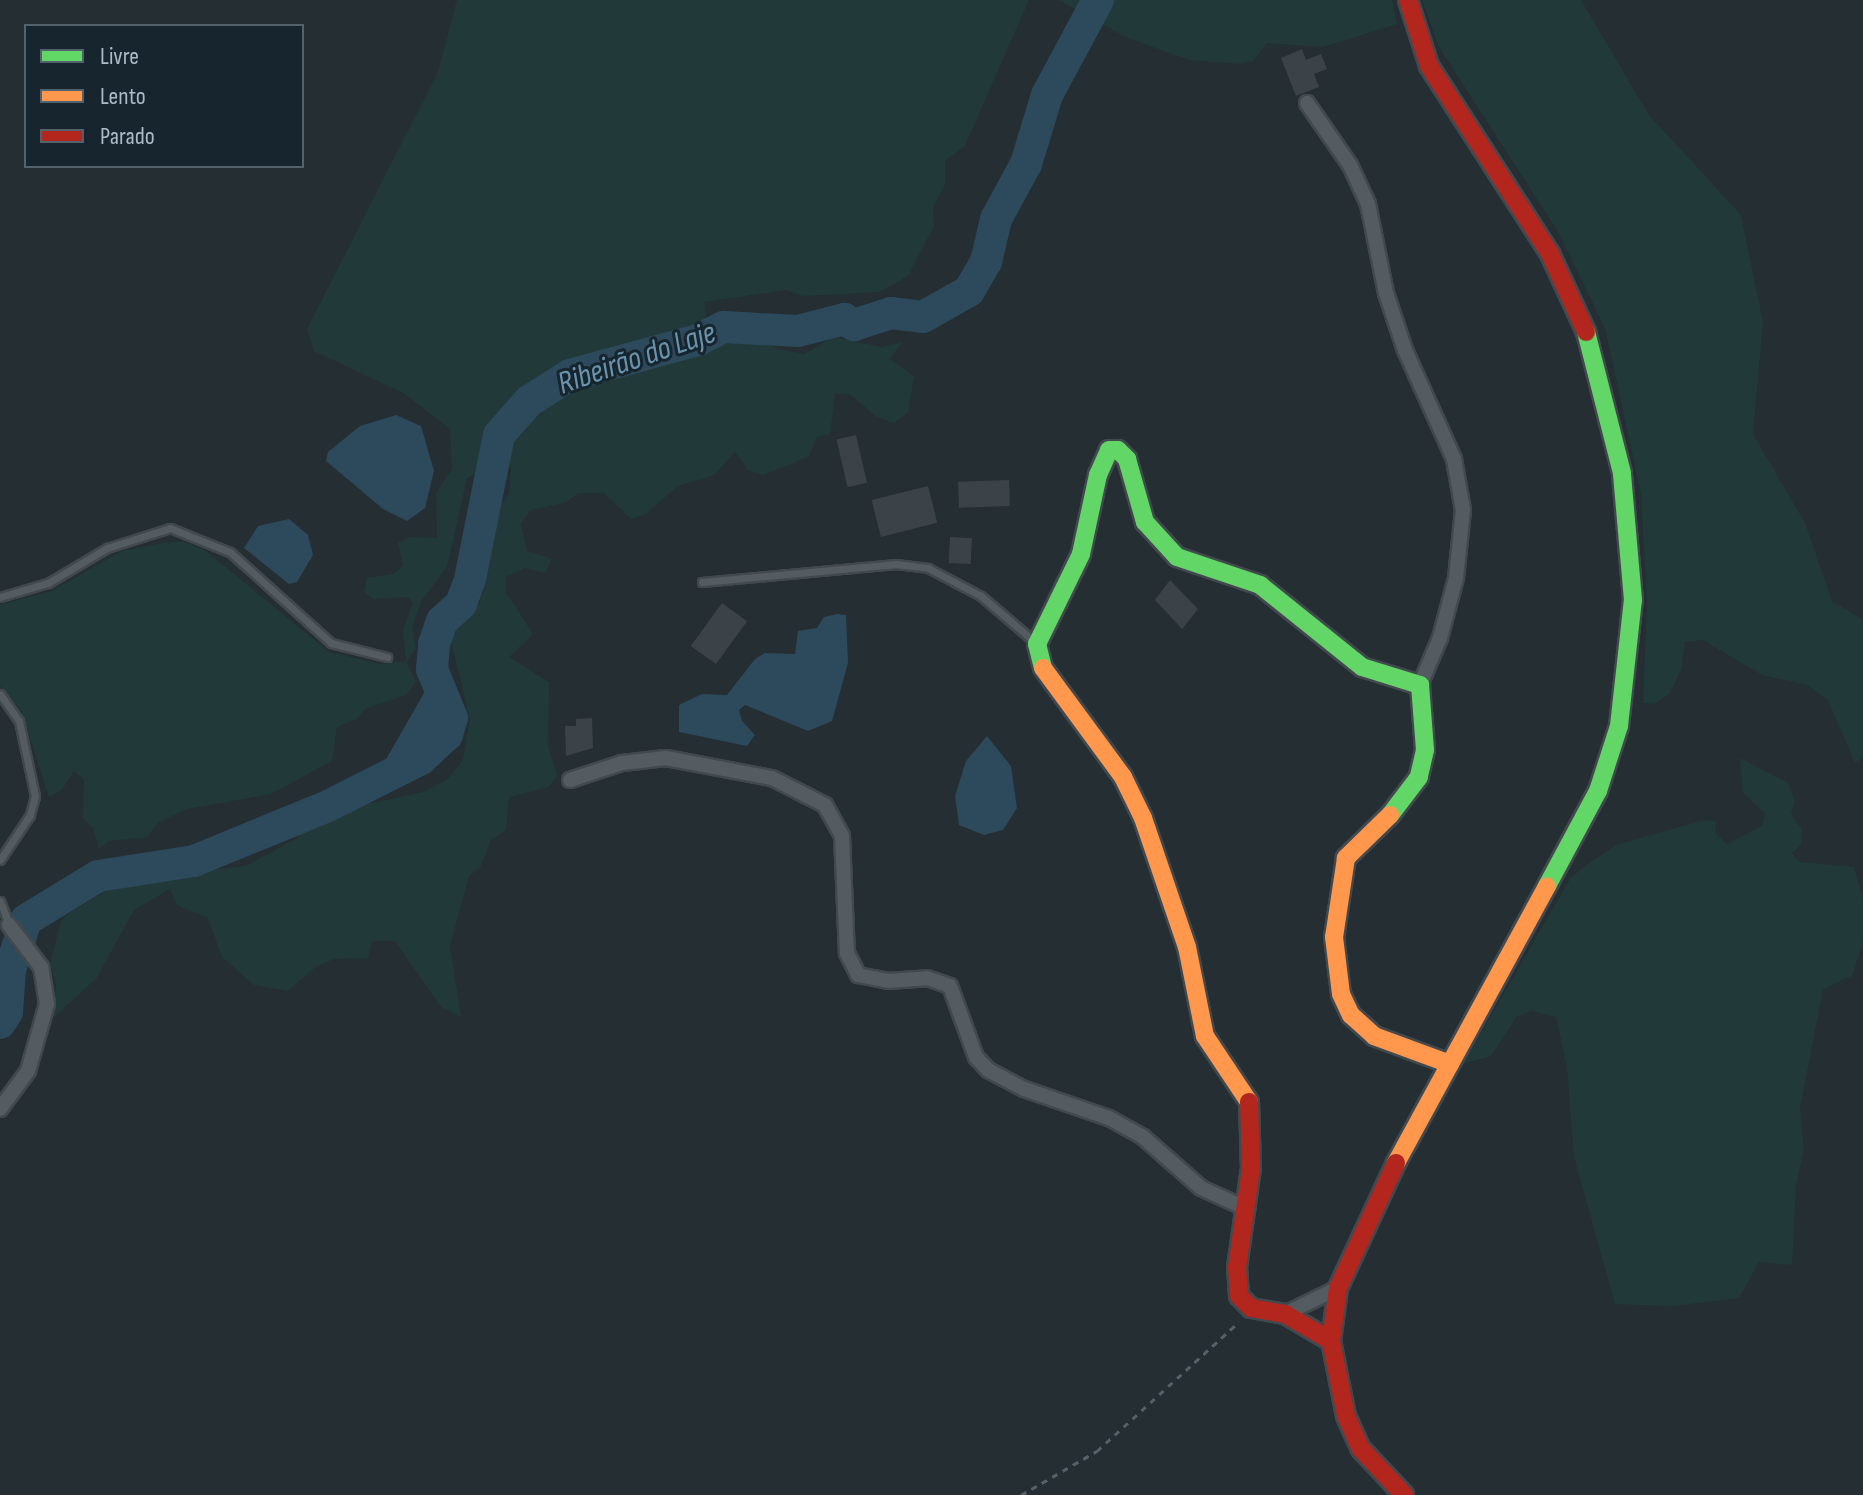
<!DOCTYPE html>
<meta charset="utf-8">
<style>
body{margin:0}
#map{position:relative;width:1863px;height:1495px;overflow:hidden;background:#242e33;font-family:"Sofia Sans Condensed",sans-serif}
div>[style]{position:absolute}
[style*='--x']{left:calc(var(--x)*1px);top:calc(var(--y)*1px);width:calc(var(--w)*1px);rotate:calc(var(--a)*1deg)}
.green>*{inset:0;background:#213a39}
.water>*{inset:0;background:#2d495c}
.river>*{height:32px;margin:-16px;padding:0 16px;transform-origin:16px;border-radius:16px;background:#2d495c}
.building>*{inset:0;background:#3b4348;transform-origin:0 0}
.path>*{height:3px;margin-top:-1.5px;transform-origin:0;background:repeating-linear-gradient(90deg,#576066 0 6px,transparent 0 12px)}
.roads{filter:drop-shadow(2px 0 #42494e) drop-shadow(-2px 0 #42494e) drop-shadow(0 2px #42494e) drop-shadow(0 -2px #42494e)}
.lane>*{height:7px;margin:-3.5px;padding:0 3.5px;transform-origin:3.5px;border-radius:3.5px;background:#545c62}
.street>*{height:14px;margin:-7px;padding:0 7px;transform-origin:7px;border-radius:7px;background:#545c62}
.fast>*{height:18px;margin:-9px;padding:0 9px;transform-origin:9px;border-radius:9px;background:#63d668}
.slow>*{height:18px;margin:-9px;padding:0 9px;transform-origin:9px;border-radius:9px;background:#ff974d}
.jam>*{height:18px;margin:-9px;padding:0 9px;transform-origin:9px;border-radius:9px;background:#b3261e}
span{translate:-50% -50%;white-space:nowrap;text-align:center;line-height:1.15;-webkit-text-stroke:6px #17252e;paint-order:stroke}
.water-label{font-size:32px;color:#6993ad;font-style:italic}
.legend{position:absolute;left:24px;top:24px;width:280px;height:144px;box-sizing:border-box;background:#17252e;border:2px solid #53616b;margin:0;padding:10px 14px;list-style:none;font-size:24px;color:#acbbc7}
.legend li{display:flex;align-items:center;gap:16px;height:40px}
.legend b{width:40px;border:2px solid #53616b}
</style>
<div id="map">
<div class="green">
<i style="clip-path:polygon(457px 0,1029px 0,965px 146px,945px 161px,945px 185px,933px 207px,934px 226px,908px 276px,879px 292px,803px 296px,786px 290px,704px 302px,710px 347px,757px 338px,778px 349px,804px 354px,833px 337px,882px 347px,902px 342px,890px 359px,914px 376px,908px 412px,894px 423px,877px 417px,851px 395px,835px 393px,830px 434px,817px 437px,809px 456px,791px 464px,763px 475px,748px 470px,735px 452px,714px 475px,678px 486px,646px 514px,631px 519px,604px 493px,579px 493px,564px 503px,530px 510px,521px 524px,527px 551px,552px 559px,545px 573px,525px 568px,506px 577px,506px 592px,533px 634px,509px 657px,549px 682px,548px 746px,557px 775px,549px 787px,509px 797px,506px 830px,491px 840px,480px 868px,469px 876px,450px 946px,461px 1017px,441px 1007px,395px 941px,372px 941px,368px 958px,334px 959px,317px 966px,288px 991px,254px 985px,222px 957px,208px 918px,177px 905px,170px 889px,134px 910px,96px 979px,52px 1019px,56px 985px,50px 964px,61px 921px,72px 911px,125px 880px,246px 866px,297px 838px,305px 827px,345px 816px,359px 806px,423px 792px,447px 780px,463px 760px,470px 719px,449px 632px,452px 621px,479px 604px,486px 583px,483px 570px,493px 514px,509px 495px,511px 468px,503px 460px,467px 478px,447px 567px,422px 600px,412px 627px,416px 649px,406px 662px,416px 682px,406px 695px,365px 709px,357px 719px,337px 727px,332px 761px,271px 794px,187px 809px,157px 823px,148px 837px,108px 841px,99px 849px,93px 828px,83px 818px,84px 779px,74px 771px,62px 790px,49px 797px,22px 712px,0 686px,0 605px,52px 591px,122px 551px,168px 542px,185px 542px,206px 551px,329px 652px,379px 664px,406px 661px,403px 631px,413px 602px,407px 597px,374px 599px,364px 592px,367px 578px,394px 574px,403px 565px,398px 543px,411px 537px,437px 538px,436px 493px,452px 469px,450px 429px,405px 394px,314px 351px,307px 329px,438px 72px)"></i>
<i style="clip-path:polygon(1059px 0,1392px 0,1397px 24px,1323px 47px,1267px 43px,1253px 61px,1238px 64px,1190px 60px,1161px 50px,1123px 36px)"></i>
<i style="clip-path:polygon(1422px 0,1581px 0,1649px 115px,1741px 215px,1763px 322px,1753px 434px,1805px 523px,1832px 601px,1863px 620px,1863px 757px,1855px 763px,1828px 700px,1807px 685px,1762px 675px,1703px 640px,1685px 642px,1681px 670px,1670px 693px,1654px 704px,1643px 703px,1647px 606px,1641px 493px,1605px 328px,1557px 230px,1439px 47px)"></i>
<i style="clip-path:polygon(1740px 758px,1788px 783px,1795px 802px,1791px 813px,1802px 830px,1801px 845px,1792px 853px,1799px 862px,1854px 867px,1863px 899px,1863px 942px,1852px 976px,1823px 989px,1800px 1109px,1804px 1149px,1796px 1185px,1792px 1265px,1759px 1262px,1739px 1298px,1673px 1306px,1615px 1304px,1574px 1157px,1567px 1067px,1556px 1017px,1532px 1011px,1517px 1016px,1491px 1056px,1463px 1064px,1570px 879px,1581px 869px,1616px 845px,1704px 820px,1716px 821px,1715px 833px,1727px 844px,1762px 826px,1765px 813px,1743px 793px)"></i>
</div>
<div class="water">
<i style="clip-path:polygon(396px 415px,421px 426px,434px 471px,425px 508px,407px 521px,383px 509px,326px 461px,328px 452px,360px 426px)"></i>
<i style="clip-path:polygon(289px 519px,308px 535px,313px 555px,297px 582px,289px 584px,244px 548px,258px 526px)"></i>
<i style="clip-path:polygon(837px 614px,846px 615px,848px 663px,832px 721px,808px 731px,745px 705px,739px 710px,742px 721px,755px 735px,747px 746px,679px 732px,679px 705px,702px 694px,727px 695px,755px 659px,765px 653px,795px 654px,798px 631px,817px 628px,824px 617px)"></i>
<i style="clip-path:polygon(987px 736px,1011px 766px,1017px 808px,1003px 830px,984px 835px,959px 825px,955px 796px,966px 761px)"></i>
</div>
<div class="river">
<i style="--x:400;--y:767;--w:84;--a:-60.1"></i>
<i style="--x:0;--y:1023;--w:13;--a:-58"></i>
<i style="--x:7;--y:1012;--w:42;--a:-85.9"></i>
<i style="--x:10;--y:970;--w:52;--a:-72.3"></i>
<i style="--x:26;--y:920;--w:84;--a:-31.4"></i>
<i style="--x:98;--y:876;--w:97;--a:-8.9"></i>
<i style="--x:194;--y:861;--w:145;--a:-22.3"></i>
<i style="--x:328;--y:806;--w:104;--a:-26.8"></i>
<i style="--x:421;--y:759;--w:35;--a:-43"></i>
<i style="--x:447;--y:735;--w:18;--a:-74"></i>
<i style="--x:452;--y:718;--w:53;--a:-112.2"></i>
<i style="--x:432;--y:669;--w:25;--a:-85"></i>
<i style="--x:434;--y:644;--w:24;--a:-71"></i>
<i style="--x:442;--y:621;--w:25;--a:-42"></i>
<i style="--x:461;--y:604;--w:27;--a:-70"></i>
<i style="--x:470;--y:579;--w:147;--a:-78.6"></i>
<i style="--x:499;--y:435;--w:45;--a:-48.6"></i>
<i style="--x:529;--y:401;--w:49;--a:-32.4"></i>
<i style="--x:570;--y:375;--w:133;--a:-15.3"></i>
<i style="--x:698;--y:340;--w:29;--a:-27"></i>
<i style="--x:724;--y:327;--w:74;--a:3.1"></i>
<i style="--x:798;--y:331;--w:48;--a:-14.6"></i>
<i style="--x:844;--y:319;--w:12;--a:31"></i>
<i style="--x:854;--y:325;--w:39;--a:-18"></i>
<i style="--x:891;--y:313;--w:32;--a:7"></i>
<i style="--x:923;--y:317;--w:53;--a:-29.5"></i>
<i style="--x:969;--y:291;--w:34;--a:-60"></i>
<i style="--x:986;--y:262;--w:44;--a:-76.9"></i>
<i style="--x:996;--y:219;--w:63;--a:-61.4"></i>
<i style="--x:1026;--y:164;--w:72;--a:-73.1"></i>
<i style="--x:1047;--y:95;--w:108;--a:-61.8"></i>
</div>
<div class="building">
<i style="clip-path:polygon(1302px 49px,1306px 60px,1321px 54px,1327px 69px,1314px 74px,1319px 87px,1296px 96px,1281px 58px)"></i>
<i style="left:856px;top:435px;width:49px;height:20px;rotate:77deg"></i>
<i style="left:1009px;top:480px;width:26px;height:51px;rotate:88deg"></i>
<i style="left:928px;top:486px;width:38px;height:58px;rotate:76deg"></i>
<i style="left:950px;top:537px;width:22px;height:26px;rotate:3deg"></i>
<i style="clip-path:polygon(1170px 580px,1198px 609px,1182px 629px,1155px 600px)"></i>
<i style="left:722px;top:603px;width:31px;height:53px;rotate:36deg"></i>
<i style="clip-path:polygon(592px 718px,593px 748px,566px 756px,565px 726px,576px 726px,576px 719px)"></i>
</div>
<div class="path">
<i style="--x:1021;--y:1495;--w:88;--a:-30.1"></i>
<i style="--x:1097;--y:1451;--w:192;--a:-42.3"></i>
</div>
<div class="roads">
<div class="lane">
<i style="--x:702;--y:582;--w:195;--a:-5.3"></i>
<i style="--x:896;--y:564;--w:32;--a:7"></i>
<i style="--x:928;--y:568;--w:60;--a:27.8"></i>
<i style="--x:981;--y:596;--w:74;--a:40.6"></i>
<i style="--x:0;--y:597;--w:50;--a:-16.3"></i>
<i style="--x:48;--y:583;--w:69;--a:-30.7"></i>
<i style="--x:107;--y:548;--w:66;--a:-17.6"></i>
<i style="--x:170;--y:528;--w:65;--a:21.8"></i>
<i style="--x:230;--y:552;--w:136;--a:42"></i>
<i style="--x:331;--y:643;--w:58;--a:14"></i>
<i style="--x:0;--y:694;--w:33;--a:55"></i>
<i style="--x:19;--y:721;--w:77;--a:78"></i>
<i style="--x:35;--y:796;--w:20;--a:105"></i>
<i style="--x:30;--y:815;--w:54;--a:123.7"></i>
<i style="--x:0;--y:901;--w:25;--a:69"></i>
</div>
<div class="street">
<i style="--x:1307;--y:103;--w:75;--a:55.3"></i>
<i style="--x:1350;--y:165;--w:43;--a:65.2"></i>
<i style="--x:1368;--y:204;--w:91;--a:78.6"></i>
<i style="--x:1386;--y:293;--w:60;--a:71.6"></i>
<i style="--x:1405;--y:350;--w:120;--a:65.8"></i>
<i style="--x:1454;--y:459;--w:52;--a:80"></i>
<i style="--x:1463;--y:510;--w:68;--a:95.9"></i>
<i style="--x:1456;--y:578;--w:62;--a:104.9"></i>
<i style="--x:1440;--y:638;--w:51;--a:113.1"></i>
<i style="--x:570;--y:780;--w:55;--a:-18.1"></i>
<i style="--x:622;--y:763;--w:44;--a:-6.5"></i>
<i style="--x:666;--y:758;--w:108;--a:10.7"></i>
<i style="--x:772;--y:778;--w:59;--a:27"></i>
<i style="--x:825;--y:805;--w:35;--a:61"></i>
<i style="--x:842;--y:836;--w:117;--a:87.6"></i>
<i style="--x:847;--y:953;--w:25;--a:63"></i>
<i style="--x:858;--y:975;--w:31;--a:11"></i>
<i style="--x:888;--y:981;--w:39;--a:-4"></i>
<i style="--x:927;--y:978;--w:24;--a:19"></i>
<i style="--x:950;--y:986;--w:76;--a:69.9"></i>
<i style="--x:976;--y:1057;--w:18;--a:47"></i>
<i style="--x:988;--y:1070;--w:41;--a:27.8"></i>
<i style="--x:1024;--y:1089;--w:90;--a:18.8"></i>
<i style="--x:1109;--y:1118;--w:39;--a:29"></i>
<i style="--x:1143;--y:1137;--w:77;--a:41.3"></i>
<i style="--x:1201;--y:1188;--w:51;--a:24.5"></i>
<i style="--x:0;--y:1109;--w:47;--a:-53.6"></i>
<i style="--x:28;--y:1071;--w:70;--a:-74.2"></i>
<i style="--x:47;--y:1004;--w:37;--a:-99"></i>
<i style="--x:41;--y:967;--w:53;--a:-127.3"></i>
<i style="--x:1285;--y:1314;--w:59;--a:-26.1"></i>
</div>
<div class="fast">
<i style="--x:1043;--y:668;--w:25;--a:-104"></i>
<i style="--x:1037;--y:644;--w:100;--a:-63.9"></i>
<i style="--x:1081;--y:554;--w:81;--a:-77.9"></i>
<i style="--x:1098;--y:475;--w:27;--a:-66"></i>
<i style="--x:1109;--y:450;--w:9;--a:0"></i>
<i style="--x:1118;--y:450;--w:13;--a:45"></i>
<i style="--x:1127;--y:459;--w:66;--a:74.1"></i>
<i style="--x:1145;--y:522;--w:47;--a:47.6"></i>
<i style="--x:1177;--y:557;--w:88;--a:18.6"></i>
<i style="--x:1260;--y:585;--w:131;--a:38.8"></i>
<i style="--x:1362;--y:667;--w:61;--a:17.2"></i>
<i style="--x:1420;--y:685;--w:65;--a:85.6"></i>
<i style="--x:1425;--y:750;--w:28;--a:103"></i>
<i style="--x:1419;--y:777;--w:48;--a:127.3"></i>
<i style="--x:1547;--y:886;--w:108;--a:-61.8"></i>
<i style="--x:1598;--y:791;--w:68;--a:-72.1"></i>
<i style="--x:1619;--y:726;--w:127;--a:-83.7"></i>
<i style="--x:1633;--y:600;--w:127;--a:-95"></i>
<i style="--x:1622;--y:473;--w:146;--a:-104.3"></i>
</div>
<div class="slow">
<i style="--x:1043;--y:668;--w:135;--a:53.7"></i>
<i style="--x:1123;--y:777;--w:46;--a:64"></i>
<i style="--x:1143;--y:818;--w:136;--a:71.2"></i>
<i style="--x:1187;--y:947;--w:91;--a:78.6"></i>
<i style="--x:1205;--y:1036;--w:79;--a:56.3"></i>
<i style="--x:1390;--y:815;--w:62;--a:135.7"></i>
<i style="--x:1346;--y:858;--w:80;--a:98.6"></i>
<i style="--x:1334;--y:937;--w:57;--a:83"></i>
<i style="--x:1341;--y:994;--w:23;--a:65"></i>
<i style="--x:1351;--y:1015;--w:31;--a:42"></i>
<i style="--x:1374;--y:1036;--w:81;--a:20.2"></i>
<i style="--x:1396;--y:1163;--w:315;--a:-61.4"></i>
</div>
<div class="jam">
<i style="--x:1408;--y:0;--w:69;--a:72.3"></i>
<i style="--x:1429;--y:66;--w:224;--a:57.2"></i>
<i style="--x:1550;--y:254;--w:86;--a:65.2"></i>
<i style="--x:1249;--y:1102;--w:66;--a:88.3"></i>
<i style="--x:1251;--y:1168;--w:100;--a:98"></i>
<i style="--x:1237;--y:1267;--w:29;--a:86"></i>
<i style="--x:1239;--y:1296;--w:17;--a:45"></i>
<i style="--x:1251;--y:1308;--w:35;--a:10"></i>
<i style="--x:1285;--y:1314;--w:53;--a:30.4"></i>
<i style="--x:1396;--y:1163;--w:138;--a:114.9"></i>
<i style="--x:1338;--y:1288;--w:53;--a:97.5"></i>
<i style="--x:1331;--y:1341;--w:76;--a:78.7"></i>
<i style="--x:1346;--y:1416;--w:36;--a:66"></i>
<i style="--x:1361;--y:1449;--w:63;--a:46.9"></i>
</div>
</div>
<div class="water-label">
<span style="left:637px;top:359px;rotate:-19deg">Ribeirão do Laje</span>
</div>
<ul class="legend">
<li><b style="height:10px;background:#63d668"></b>Livre</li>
<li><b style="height:10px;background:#ff974d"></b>Lento</li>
<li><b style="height:10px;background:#b3261e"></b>Parado</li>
</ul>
</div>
